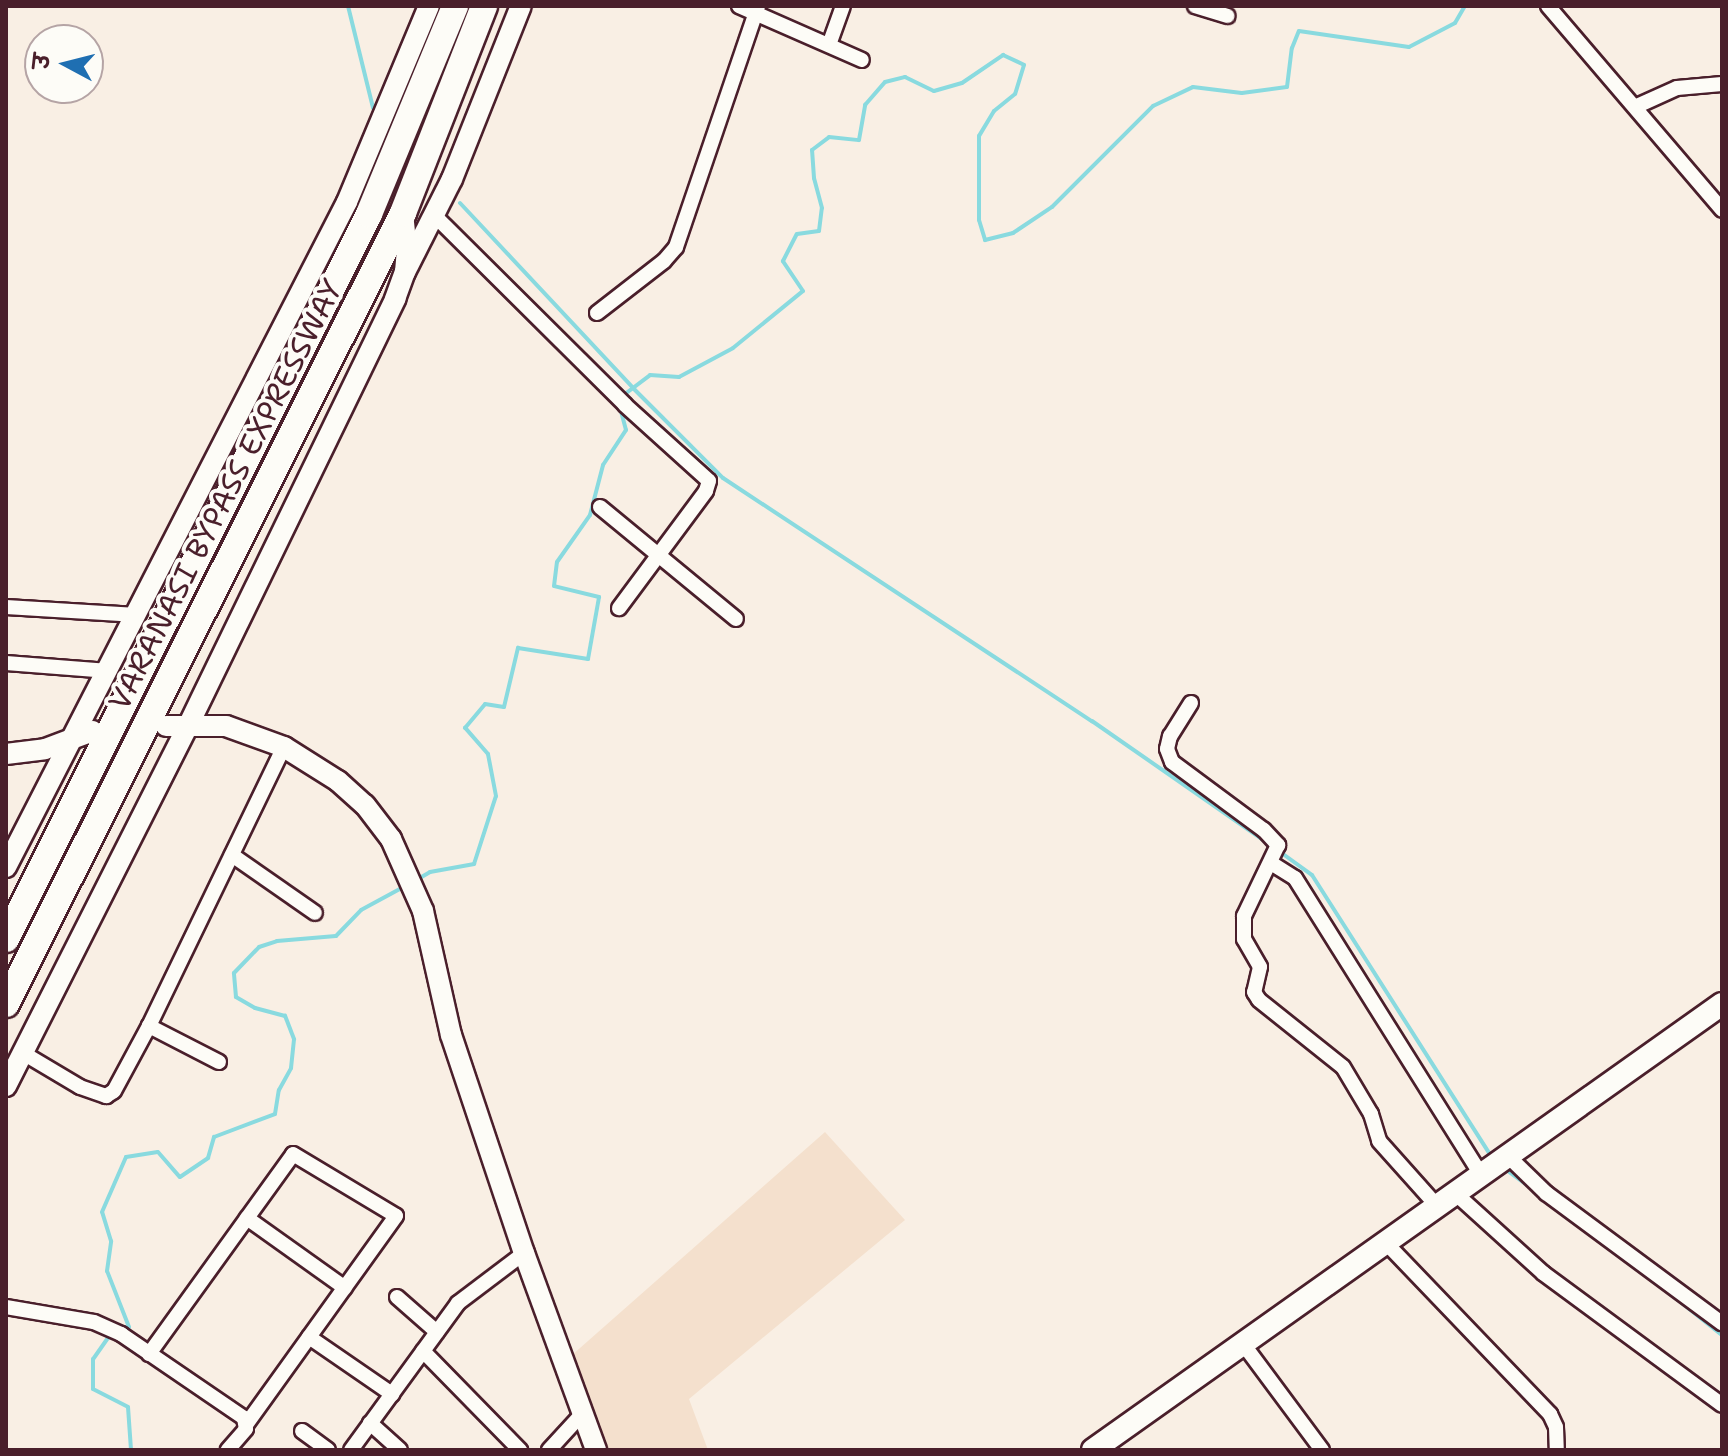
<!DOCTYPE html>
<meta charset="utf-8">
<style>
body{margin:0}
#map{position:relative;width:1728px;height:1456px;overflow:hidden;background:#f9efe4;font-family:"Shantell Sans","Playpen Sans Deva",sans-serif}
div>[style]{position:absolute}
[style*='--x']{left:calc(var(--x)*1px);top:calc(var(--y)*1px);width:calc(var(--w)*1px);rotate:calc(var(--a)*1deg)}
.built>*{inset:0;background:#f4e0cd}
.stream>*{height:4px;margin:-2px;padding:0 2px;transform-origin:2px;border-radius:2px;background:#89dadf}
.roads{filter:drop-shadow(2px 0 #4a1f2b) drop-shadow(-2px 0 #4a1f2b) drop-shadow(0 2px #4a1f2b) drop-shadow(0 -2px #4a1f2b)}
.street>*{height:14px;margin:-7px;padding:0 7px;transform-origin:7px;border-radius:7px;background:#fdfcf7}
.secondary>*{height:20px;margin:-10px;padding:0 10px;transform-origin:10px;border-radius:10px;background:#fdfcf7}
.primary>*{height:22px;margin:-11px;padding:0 11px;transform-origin:11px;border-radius:11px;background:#fdfcf7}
.highway>*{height:26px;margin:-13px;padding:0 13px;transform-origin:13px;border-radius:13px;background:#fdfcf7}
span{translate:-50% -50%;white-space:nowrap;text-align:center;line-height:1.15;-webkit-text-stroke:8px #fdfcf7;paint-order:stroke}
.street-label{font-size:30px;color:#4a1f2b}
.frame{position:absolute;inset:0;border:8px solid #4a1f2b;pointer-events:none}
.north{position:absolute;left:24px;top:24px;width:80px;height:80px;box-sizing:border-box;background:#fdfcf7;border:2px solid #b5a4a5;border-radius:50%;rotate:277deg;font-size:22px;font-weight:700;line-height:32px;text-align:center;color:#4a1f2b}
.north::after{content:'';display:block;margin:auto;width:28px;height:36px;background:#1f6fb2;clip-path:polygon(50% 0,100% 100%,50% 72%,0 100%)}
</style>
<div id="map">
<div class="built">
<i style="clip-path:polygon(825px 1132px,905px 1220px,689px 1399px,708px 1450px,598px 1450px,563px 1363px)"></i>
</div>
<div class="stream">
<i style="--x:348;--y:6;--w:105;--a:76.2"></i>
<i style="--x:460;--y:203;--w:253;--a:46.9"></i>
<i style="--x:633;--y:388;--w:127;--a:45"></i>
<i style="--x:723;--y:478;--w:442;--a:33.4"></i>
<i style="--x:1092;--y:721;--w:216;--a:34.8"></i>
<i style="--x:621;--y:397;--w:36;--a:-37"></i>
<i style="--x:650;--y:375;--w:29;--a:4"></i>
<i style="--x:679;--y:377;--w:61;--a:-28.2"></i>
<i style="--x:733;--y:348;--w:90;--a:-39.2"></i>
<i style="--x:803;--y:291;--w:36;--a:-124"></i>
<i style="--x:783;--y:261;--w:30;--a:-63"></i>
<i style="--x:797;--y:234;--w:22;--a:-8"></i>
<i style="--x:819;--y:231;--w:23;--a:-83"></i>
<i style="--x:822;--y:208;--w:31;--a:-105"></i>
<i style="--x:814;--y:178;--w:28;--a:-94"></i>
<i style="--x:812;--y:150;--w:21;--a:-37"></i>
<i style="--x:829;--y:137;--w:30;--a:6"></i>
<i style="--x:859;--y:140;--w:36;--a:-80"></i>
<i style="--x:865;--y:105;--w:30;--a:-49"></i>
<i style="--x:885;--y:82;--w:21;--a:-14"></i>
<i style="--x:905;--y:77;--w:32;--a:26"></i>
<i style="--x:934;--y:91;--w:29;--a:-16"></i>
<i style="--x:962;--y:83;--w:50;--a:-34.3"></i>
<i style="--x:1003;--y:55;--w:23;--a:25"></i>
<i style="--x:1024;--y:65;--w:30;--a:107"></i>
<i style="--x:1015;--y:94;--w:27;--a:141"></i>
<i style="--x:994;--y:111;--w:29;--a:121"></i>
<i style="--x:979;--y:136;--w:84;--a:90"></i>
<i style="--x:979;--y:220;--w:21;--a:73"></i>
<i style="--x:985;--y:240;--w:29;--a:-14"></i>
<i style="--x:1013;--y:233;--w:47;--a:-33.7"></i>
<i style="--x:1052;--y:207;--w:143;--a:-45"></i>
<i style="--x:1153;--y:106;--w:44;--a:-25.4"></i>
<i style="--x:1193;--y:87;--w:49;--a:7"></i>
<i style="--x:1242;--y:93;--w:45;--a:-7.6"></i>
<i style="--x:1287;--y:87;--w:39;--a:-83"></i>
<i style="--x:1292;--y:48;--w:18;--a:-68"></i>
<i style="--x:1299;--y:31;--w:111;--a:8.3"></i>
<i style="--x:1409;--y:47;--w:52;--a:-27.6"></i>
<i style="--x:1455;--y:23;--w:20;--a:-60"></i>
<i style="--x:1283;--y:854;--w:36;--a:36"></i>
<i style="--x:1312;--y:875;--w:333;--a:57.5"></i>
<i style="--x:418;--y:879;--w:14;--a:-30"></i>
<i style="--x:430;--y:872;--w:45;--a:-10.3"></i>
<i style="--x:474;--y:864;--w:71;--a:-72.1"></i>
<i style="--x:496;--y:796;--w:43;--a:-100.8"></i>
<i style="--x:488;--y:754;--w:35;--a:-131"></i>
<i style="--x:465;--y:728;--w:31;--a:-50"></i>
<i style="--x:485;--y:704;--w:19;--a:9"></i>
<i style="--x:504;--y:707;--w:61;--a:-76.7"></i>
<i style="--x:518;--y:648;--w:71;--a:8.9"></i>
<i style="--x:588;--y:659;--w:63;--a:-79.9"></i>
<i style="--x:599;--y:597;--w:46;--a:-166.3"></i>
<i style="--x:554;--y:586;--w:24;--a:-83"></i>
<i style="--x:557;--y:562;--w:57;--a:-54.9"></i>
<i style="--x:590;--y:515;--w:52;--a:-75.4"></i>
<i style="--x:603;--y:465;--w:42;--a:-56.7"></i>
<i style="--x:626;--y:430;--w:23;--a:-105"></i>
<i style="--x:1505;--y:1169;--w:37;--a:36"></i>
<i style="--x:1654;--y:1281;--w:87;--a:38.5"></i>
<i style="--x:121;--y:1329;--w:8;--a:-14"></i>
<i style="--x:129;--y:1327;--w:60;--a:-111.4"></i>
<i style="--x:107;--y:1271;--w:30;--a:-82"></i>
<i style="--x:111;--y:1241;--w:30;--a:-107"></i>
<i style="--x:102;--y:1212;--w:60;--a:-66.4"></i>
<i style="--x:126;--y:1157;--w:32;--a:-9"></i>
<i style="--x:158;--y:1152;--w:33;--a:49"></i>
<i style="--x:180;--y:1177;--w:34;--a:-34"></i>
<i style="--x:208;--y:1158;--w:22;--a:-74"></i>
<i style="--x:214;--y:1137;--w:65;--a:-20.7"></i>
<i style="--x:275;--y:1114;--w:24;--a:-81"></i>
<i style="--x:279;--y:1090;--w:25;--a:-61"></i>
<i style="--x:291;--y:1068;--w:29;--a:-84"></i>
<i style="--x:294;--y:1039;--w:25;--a:-111"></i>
<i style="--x:285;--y:1016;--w:31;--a:-165"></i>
<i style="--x:255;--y:1008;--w:22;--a:-150"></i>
<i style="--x:236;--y:997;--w:24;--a:-95"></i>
<i style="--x:234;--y:973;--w:36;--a:-46"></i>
<i style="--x:259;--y:947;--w:19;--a:-18"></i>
<i style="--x:277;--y:941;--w:59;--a:-4.8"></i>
<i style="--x:336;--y:936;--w:36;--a:-46"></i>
<i style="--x:361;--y:910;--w:52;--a:-28.5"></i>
<i style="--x:110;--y:1335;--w:29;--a:125"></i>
<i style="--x:93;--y:1359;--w:30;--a:90"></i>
<i style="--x:93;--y:1389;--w:39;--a:27"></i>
<i style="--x:128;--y:1407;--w:43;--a:86"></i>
</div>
<div class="roads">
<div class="street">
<i style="--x:739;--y:6;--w:134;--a:23.7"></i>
<i style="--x:1195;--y:6;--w:34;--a:17"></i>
<i style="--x:1548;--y:6;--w:268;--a:49.5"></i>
<i style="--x:829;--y:45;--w:41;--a:-70.3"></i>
<i style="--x:1637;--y:106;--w:44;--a:-24.2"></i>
<i style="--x:1677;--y:88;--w:45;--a:-5.1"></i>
<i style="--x:435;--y:216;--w:268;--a:44.8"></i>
<i style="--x:625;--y:405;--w:113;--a:42.1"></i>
<i style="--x:709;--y:481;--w:10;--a:107"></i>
<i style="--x:706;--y:491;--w:146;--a:126.6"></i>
<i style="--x:597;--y:313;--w:85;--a:-37.8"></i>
<i style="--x:664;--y:261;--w:18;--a:-49"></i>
<i style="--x:676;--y:247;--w:255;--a:-71.2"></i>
<i style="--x:600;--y:507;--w:176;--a:39.5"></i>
<i style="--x:6;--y:607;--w:131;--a:3.5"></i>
<i style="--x:6;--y:663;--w:103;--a:4.4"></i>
<i style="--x:1191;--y:703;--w:39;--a:122"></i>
<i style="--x:1170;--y:736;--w:13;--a:103"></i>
<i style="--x:1167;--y:749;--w:14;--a:69"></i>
<i style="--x:1172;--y:762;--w:114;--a:36.5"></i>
<i style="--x:1264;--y:830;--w:21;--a:47"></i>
<i style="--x:1278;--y:845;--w:79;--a:115.6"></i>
<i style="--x:1244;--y:916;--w:23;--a:90"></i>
<i style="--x:1244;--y:939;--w:32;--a:60"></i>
<i style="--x:1260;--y:967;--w:26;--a:103"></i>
<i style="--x:1254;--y:992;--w:9;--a:58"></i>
<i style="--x:1259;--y:1000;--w:107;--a:38.6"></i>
<i style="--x:1343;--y:1067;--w:55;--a:59.2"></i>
<i style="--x:1371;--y:1114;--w:28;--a:73"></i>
<i style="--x:1379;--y:1141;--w:89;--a:48.2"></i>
<i style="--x:232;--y:855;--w:101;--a:34.9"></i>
<i style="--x:1271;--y:863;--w:28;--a:32"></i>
<i style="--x:1295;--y:878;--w:352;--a:57.9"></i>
<i style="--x:23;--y:1053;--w:66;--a:30.8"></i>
<i style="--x:80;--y:1087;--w:28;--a:19"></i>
<i style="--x:106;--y:1096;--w:9;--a:-32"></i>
<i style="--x:114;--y:1091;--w:74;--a:-61.7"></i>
<i style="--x:219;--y:1062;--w:79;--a:-152.8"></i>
<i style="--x:149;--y:1026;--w:310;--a:-64.2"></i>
<i style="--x:1509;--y:1157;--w:52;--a:44.2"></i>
<i style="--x:1546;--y:1193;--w:219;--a:36.5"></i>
<i style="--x:1456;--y:1194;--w:118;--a:42.2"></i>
<i style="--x:1543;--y:1273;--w:222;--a:36.4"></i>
<i style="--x:247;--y:1218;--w:120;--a:35.5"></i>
<i style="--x:1386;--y:1243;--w:237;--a:46.2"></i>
<i style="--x:1550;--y:1414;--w:14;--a:65"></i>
<i style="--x:1556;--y:1427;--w:23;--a:88"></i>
<i style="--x:397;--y:1297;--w:53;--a:41.2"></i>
<i style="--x:6;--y:1307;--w:89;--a:9.7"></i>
<i style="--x:94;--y:1322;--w:30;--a:24"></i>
<i style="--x:121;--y:1334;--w:149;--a:34.3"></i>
<i style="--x:244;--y:1418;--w:11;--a:80"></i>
<i style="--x:246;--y:1429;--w:28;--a:131"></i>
<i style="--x:309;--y:1337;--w:101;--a:34.5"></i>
<i style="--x:1244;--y:1345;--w:131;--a:53.4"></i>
<i style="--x:423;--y:1351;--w:139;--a:45.6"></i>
<i style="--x:149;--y:1354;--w:246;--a:-54.2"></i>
<i style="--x:293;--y:1154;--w:120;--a:31"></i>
<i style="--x:396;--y:1216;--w:255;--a:125.7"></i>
<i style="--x:370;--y:1423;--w:40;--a:42"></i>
<i style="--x:302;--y:1431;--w:32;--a:36"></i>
<i style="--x:351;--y:1450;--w:182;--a:-53.9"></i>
<i style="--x:458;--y:1303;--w:83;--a:-37.1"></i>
<i style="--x:549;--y:1450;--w:49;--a:-47.5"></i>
</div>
<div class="secondary">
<i style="--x:406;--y:270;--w:102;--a:-63.2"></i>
<i style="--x:452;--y:179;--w:186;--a:-68.3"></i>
<i style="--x:166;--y:726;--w:60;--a:0"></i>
<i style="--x:226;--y:726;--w:62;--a:19.9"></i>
<i style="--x:284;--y:747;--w:64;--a:32.2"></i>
<i style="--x:338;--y:781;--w:36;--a:42"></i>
<i style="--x:365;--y:805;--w:43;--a:52.6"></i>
<i style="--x:391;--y:839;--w:79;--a:66"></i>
<i style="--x:423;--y:911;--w:127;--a:77.3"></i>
<i style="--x:451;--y:1035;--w:230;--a:71.5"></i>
<i style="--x:524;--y:1253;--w:210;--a:69.9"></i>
<i style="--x:6;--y:754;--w:39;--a:-7"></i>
<i style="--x:45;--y:749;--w:51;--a:-20.6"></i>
<i style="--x:6;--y:867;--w:747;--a:-62.85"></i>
<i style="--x:347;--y:202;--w:212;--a:-67.3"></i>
<i style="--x:6;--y:1086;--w:403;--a:-63.2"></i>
<i style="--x:188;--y:726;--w:475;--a:-64.1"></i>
<i style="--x:395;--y:299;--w:29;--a:-70"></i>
<i style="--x:405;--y:272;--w:21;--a:-85"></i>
<i style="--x:407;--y:251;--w:38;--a:-96"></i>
</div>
<div class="primary">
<i style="--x:1093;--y:1450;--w:771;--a:-35.34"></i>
</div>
<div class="highway">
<i style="--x:6;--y:939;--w:811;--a:-63.4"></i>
<i style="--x:369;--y:214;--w:225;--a:-67.5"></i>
<i style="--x:6;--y:1004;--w:885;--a:-63.35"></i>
<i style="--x:403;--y:213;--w:222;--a:-68.6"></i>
</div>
</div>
<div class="street-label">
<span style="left:226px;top:495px;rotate:-63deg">VARANASI BYPASS EXPRESSWAY</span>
</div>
<div class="frame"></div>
<div class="north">उ</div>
</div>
